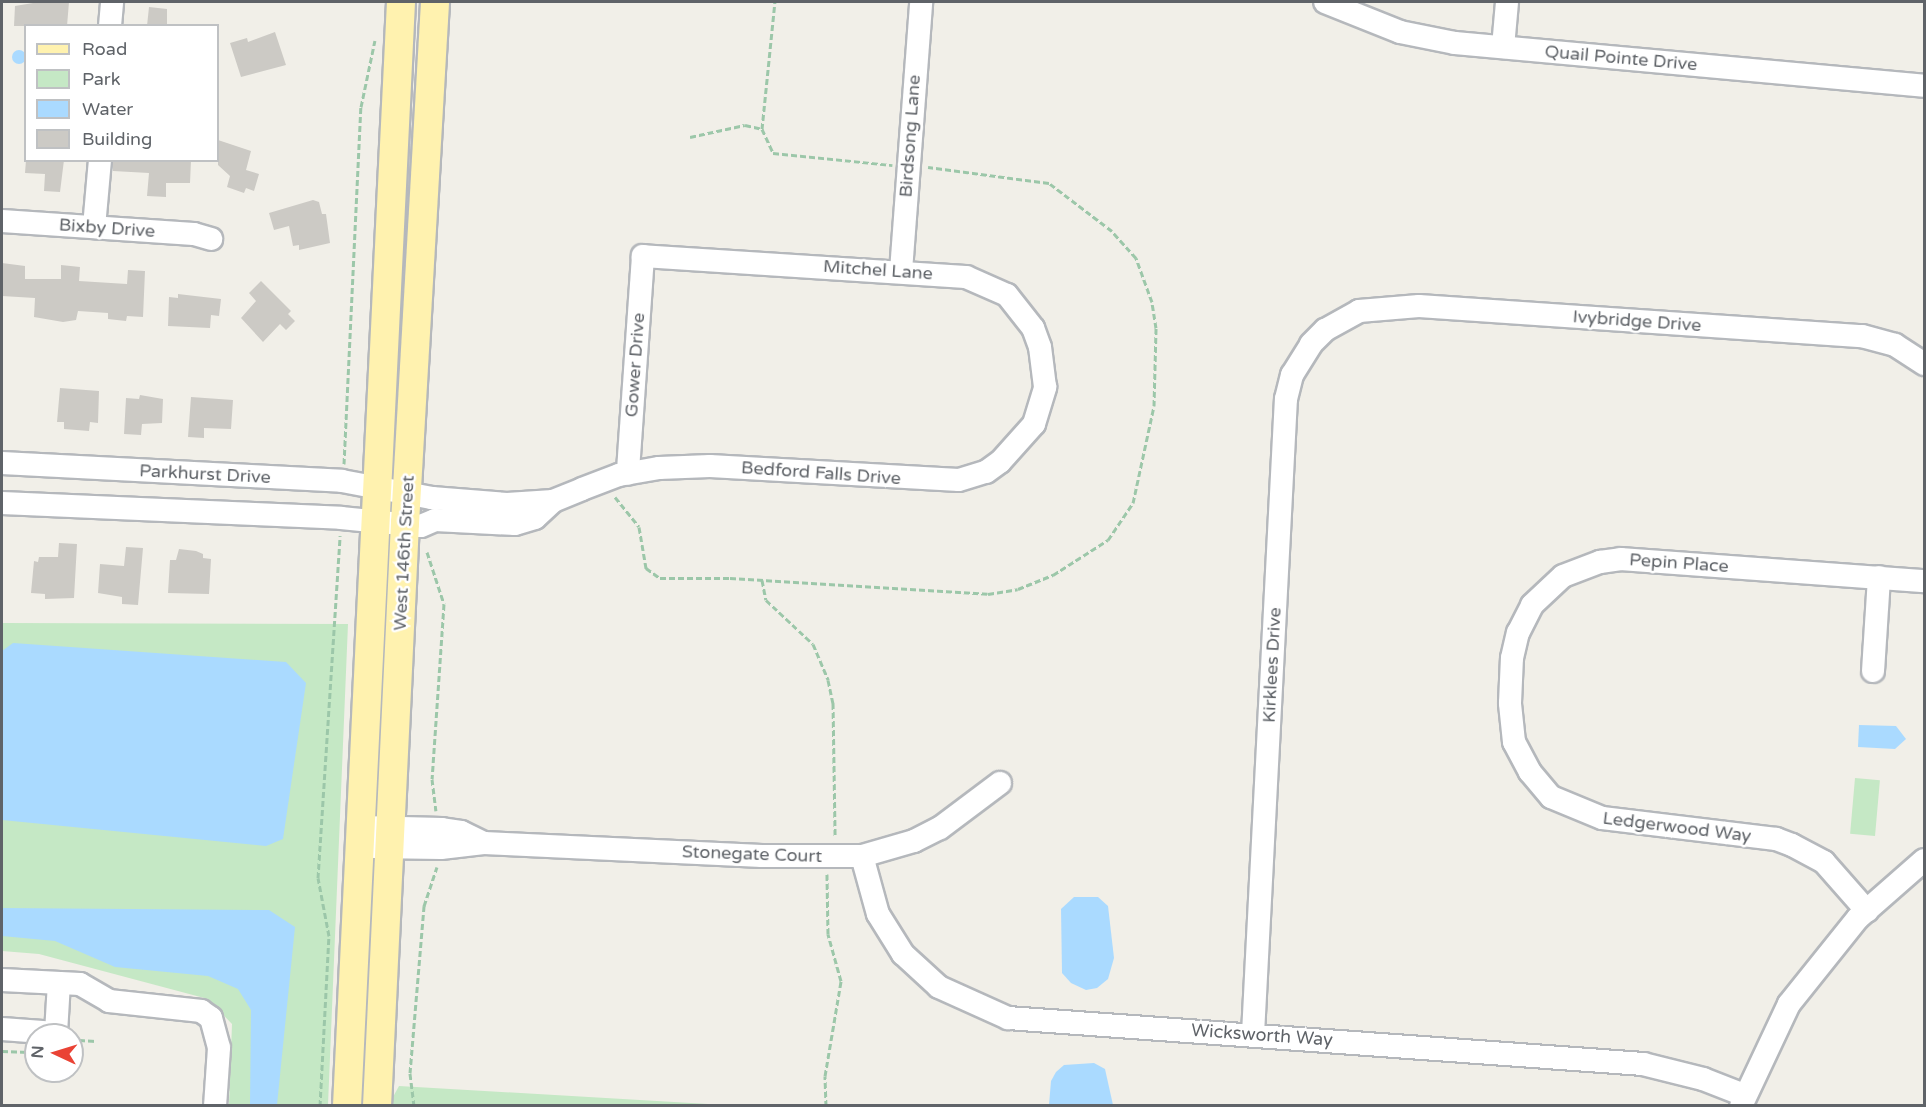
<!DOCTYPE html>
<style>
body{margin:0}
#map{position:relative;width:1926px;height:1107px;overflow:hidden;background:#f1efe8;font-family:"Varela Round",sans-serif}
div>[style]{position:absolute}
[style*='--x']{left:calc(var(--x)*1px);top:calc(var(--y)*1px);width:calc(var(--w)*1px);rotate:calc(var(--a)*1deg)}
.green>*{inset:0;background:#c5e8c5;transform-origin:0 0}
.water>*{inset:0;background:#aadaff}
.round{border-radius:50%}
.building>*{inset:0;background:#cccac5}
.path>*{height:3px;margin-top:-1.5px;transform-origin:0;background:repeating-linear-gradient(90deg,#9cc7a9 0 6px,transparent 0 9px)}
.roads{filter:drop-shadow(2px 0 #b5b8bc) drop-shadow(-2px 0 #b5b8bc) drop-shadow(0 2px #b5b8bc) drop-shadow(0 -2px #b5b8bc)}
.minor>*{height:22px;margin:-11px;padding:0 11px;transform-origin:11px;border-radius:11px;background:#fff}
.major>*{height:28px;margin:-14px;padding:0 14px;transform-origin:14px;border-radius:14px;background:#fff2af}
span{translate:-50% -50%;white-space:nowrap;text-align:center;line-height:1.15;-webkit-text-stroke:5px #fff;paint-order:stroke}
.street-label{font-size:18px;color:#5f6368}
.frame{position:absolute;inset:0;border:3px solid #5f6368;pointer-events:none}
.legend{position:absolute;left:24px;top:24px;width:195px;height:138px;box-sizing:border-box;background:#fff;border:2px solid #bfc1c3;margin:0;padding:8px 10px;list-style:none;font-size:18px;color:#5f6368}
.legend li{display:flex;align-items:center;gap:12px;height:30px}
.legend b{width:30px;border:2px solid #bfc1c3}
.north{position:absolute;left:24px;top:1023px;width:60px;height:60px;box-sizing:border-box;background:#fff;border:2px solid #bfc1c3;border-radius:50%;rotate:274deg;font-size:16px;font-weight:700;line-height:24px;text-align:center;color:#5f6368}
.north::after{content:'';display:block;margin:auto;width:21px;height:27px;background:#ea4335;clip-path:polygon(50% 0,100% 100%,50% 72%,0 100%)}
</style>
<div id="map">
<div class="green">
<i style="clip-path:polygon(2px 623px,348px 624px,328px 1105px,229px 1105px,232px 1024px,208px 999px,39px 954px,2px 951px)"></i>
<i style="left:1855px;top:778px;width:25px;height:56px;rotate:5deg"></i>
<i style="clip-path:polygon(399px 1086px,725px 1105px,388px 1106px)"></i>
</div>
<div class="water">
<i class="round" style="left:12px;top:50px;width:14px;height:14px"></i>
<i style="clip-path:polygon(13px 643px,286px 662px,306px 683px,283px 839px,266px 846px,2px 820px,2px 651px)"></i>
<i style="clip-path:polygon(1859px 725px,1896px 726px,1906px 739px,1895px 749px,1858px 747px)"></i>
<i style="clip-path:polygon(1074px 897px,1098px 897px,1108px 906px,1114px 958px,1108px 979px,1097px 988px,1086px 990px,1071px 983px,1062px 973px,1061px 909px)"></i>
<i style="clip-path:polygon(2px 908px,269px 910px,295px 927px,277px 1105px,250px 1105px,251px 1010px,238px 989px,208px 976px,115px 967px,55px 941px,2px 936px)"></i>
<i style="clip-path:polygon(1094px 1063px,1105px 1069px,1113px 1105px,1049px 1105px,1051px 1081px,1056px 1072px,1064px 1065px)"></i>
</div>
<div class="building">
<i style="clip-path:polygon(39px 2px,69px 2px,67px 26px,14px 26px,15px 6px)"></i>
<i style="clip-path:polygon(149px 7px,167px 9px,167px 26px,147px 26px)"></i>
<i style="clip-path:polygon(275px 32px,286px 65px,241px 77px,230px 43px,247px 38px,248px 42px)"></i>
<i style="clip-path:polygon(218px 140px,251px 151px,246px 170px,259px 174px,254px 191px,246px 188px,244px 193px,227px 187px,230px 176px,218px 165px)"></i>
<i style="clip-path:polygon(26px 160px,64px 160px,60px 192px,44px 191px,45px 174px,25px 173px)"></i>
<i style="clip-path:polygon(113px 160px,191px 160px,190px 183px,166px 183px,166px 197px,147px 196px,149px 173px,113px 171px)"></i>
<i style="clip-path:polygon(313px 200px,319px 202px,322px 214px,326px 214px,330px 243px,299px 250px,299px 245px,293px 246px,289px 226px,274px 230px,269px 213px)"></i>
<i style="clip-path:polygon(2px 263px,25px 266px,25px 279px,61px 279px,61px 265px,80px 267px,79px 281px,127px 284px,128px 270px,145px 271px,143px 317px,127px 316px,126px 321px,108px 319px,108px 313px,78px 311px,76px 320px,63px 322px,34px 317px,35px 298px,2px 296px)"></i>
<i style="clip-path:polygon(261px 281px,291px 311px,288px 314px,295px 321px,286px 330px,280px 324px,263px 342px,241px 318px,256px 301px,249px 293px)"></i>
<i style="clip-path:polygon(178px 294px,221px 299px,219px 316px,211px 315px,210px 328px,168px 326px,169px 297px,178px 298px)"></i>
<i style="clip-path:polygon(60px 388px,99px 391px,98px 423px,90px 422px,89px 431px,64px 429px,64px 422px,57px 422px)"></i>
<i style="clip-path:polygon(140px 395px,163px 399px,162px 423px,142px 424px,141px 435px,124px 434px,126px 398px,139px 399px)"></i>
<i style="clip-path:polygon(191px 397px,233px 400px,231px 429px,204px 428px,204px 438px,188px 437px)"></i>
<i style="clip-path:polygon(59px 543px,77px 544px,74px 598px,45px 599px,45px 594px,31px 593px,34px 561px,38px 562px,39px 557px,58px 557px)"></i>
<i style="clip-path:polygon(126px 547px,143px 548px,138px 605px,122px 604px,122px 597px,98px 593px,100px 564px,124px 566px)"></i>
<i style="clip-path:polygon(179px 549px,196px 551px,203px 554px,203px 558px,211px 559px,209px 594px,168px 593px,170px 560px,176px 560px)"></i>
</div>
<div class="path">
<i style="--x:762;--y:129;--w:128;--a:-84.2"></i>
<i style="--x:690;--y:137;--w:56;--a:-12.3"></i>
<i style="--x:745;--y:125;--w:17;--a:13"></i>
<i style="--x:762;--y:129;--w:26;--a:65"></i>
<i style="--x:773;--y:153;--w:120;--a:5.8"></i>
<i style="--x:344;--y:464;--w:357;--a:-87.3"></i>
<i style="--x:361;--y:107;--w:68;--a:-78.2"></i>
<i style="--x:615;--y:497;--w:38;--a:51"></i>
<i style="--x:639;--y:527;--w:42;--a:80.3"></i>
<i style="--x:646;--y:568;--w:17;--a:36"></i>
<i style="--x:660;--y:578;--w:70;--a:0"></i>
<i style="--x:730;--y:578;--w:258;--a:3.5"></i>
<i style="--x:988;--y:594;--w:30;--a:-9"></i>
<i style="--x:1018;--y:589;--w:38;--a:-22"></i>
<i style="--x:1053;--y:575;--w:65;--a:-32.5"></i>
<i style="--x:1108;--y:540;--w:45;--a:-56"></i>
<i style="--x:1133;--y:503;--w:99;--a:-77.8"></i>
<i style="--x:1154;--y:406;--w:78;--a:-88.5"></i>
<i style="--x:1156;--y:328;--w:26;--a:-99"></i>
<i style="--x:1152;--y:302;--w:47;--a:-110"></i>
<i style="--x:1136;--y:258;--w:36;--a:-132"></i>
<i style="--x:1112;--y:231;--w:79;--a:-142.7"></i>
<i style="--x:1049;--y:183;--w:122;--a:-172.5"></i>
<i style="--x:427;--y:552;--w:55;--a:71.9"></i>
<i style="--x:444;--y:604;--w:175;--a:93.9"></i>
<i style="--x:432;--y:779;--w:32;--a:83"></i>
<i style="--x:762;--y:580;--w:20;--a:79"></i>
<i style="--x:766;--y:600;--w:64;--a:43.1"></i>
<i style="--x:813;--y:644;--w:39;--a:67"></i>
<i style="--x:828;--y:680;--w:24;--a:78"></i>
<i style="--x:833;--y:703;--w:134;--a:89.1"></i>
<i style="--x:72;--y:1048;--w:11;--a:-49"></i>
<i style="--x:79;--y:1040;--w:17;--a:3"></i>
<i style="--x:2;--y:1051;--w:34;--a:2"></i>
<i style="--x:320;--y:1106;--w:170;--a:-87"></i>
<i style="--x:329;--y:936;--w:59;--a:-100.7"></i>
<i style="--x:318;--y:878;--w:343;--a:-86.3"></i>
<i style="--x:414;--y:1106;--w:33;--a:-97"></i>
<i style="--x:410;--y:1073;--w:168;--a:-85.2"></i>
<i style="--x:424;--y:906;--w:41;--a:-71.6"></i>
<i style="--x:826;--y:1106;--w:30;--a:-92"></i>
<i style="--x:825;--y:1076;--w:96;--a:-80.4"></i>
<i style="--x:841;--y:981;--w:49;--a:-105.5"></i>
<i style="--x:828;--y:934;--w:60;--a:-91"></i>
</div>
<div class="roads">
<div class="minor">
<i style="--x:1325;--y:2;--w:81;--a:21.8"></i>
<i style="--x:1400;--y:32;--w:56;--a:11.3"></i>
<i style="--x:1455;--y:43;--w:471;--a:5.2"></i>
<i style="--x:110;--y:26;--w:24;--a:-85"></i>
<i style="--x:1503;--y:47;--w:45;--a:-84.9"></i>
<i style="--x:2;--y:221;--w:192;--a:3.9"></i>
<i style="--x:194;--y:234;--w:18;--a:16"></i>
<i style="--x:94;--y:227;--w:67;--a:-84.9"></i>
<i style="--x:901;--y:271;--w:270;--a:-85.7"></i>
<i style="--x:2;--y:463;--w:340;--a:3"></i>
<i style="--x:342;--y:481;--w:92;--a:10.7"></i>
<i style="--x:432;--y:498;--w:75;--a:4.6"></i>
<i style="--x:507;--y:504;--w:46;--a:-3.7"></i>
<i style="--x:2;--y:503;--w:339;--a:2.5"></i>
<i style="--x:341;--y:518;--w:80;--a:5.7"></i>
<i style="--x:421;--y:526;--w:15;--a:-23"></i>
<i style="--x:435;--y:520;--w:80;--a:2.9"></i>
<i style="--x:515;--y:524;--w:21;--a:-17"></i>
<i style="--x:535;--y:518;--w:25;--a:-43"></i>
<i style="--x:553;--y:501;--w:31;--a:-22"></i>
<i style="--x:582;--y:489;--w:40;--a:-21"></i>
<i style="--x:619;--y:475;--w:41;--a:-9.9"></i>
<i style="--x:659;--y:468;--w:51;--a:-2.2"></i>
<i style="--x:710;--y:466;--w:249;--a:3.2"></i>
<i style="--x:959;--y:480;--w:28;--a:-17"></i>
<i style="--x:986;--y:472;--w:17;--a:-36"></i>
<i style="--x:1000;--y:462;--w:51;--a:-48.2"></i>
<i style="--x:1034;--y:424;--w:39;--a:-73"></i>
<i style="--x:1045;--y:387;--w:40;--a:-97.1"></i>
<i style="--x:1040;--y:347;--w:20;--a:-110"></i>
<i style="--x:1033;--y:328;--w:42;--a:-128.2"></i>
<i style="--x:1007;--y:295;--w:45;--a:-156.3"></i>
<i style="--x:966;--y:277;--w:324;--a:-176.3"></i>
<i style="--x:643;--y:256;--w:218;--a:94"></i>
<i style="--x:1873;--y:671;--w:94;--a:-86.3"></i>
<i style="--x:361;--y:827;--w:81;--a:1.4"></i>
<i style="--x:442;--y:829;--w:19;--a:9"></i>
<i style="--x:461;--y:832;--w:25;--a:26"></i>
<i style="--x:374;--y:847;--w:67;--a:0.9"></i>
<i style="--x:441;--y:848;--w:43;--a:-6.6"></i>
<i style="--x:484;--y:843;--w:278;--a:2.7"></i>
<i style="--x:762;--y:856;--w:100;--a:0"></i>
<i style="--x:862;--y:856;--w:54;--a:-16.1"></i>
<i style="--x:914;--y:841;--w:29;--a:-27"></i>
<i style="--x:940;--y:828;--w:75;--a:-36.9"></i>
<i style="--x:862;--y:856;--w:60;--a:74.6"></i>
<i style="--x:878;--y:914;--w:47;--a:58"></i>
<i style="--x:903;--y:954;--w:49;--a:42.5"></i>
<i style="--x:939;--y:987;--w:76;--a:24.2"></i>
<i style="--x:1008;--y:1018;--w:637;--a:4.14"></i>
<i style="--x:1643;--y:1064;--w:62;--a:14"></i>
<i style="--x:1703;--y:1079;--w:44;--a:21.3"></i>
<i style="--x:1867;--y:911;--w:65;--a:-131.3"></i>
<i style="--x:1824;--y:862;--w:36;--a:-152"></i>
<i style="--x:1792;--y:845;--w:17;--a:-159"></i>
<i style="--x:1776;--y:839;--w:175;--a:-173.1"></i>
<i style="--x:1602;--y:818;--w:55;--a:-157.6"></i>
<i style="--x:1551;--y:797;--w:33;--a:-130"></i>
<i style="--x:1530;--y:772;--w:34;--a:-118"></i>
<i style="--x:1514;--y:742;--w:39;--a:-96"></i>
<i style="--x:1510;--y:703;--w:45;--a:-87.5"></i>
<i style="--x:1512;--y:658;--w:26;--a:-77"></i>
<i style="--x:1518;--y:633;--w:31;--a:-63"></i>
<i style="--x:1532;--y:605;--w:42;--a:-43.1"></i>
<i style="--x:1563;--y:576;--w:40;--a:-21"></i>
<i style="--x:1600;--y:562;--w:21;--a:-8"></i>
<i style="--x:1621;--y:559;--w:304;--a:4.2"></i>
<i style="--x:2;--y:980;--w:78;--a:2.9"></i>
<i style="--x:80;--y:984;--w:34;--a:30"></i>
<i style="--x:109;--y:1001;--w:93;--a:6.2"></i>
<i style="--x:201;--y:1011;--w:12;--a:35"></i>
<i style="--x:211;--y:1018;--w:31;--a:75"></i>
<i style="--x:219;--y:1048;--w:58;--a:93.9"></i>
<i style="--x:2;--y:1029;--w:54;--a:4.2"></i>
<i style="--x:56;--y:1033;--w:50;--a:-86.6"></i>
<i style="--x:1253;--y:1034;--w:636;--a:-87.03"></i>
<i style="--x:1286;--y:399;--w:25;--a:-76"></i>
<i style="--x:1292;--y:375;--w:36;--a:-58"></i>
<i style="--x:1311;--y:344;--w:20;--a:-45"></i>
<i style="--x:1325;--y:330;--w:39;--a:-29"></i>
<i style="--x:1359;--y:311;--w:60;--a:-4.8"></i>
<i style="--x:1419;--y:306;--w:444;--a:3.9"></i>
<i style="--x:1862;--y:336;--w:34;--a:15"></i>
<i style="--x:1895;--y:345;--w:35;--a:33"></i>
<i style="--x:1741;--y:1106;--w:113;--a:-64.8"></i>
<i style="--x:1789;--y:1004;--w:110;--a:-51.3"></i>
<i style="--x:1858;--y:918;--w:88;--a:-41.3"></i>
</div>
<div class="major">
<i style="--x:347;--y:1106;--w:1105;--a:-87.2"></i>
<i style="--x:377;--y:1106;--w:584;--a:-87.25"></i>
<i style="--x:405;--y:523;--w:522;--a:-86.7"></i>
</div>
</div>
<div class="street-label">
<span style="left:1621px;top:58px;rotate:5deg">Quail Pointe Drive</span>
<span style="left:910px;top:136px;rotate:-86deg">Birdsong Lane</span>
<span style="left:107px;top:228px;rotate:4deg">Bixby Drive</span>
<span style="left:878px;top:270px;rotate:4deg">Mitchel Lane</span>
<span style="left:1637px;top:321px;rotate:4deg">Ivybridge Drive</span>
<span style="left:635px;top:365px;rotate:-86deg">Gower Drive</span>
<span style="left:821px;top:473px;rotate:4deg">Bedford Falls Drive</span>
<span style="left:205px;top:474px;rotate:3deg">Parkhurst Drive</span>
<span style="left:404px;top:553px;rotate:-87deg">West 146th Street</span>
<span style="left:1679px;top:563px;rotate:4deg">Pepin Place</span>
<span style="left:1272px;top:665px;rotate:-87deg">Kirklees Drive</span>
<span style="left:1677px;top:827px;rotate:7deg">Ledgerwood Way</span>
<span style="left:752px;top:854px;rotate:2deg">Stonegate Court</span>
<span style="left:1262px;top:1035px;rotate:4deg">Wicksworth Way</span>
</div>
<div class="frame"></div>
<ul class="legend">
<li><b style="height:8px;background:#fff2af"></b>Road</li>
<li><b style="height:16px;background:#c5e8c5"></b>Park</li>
<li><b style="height:16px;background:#aadaff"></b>Water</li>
<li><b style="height:16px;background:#cccac5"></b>Building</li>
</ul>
<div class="north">N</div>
</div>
